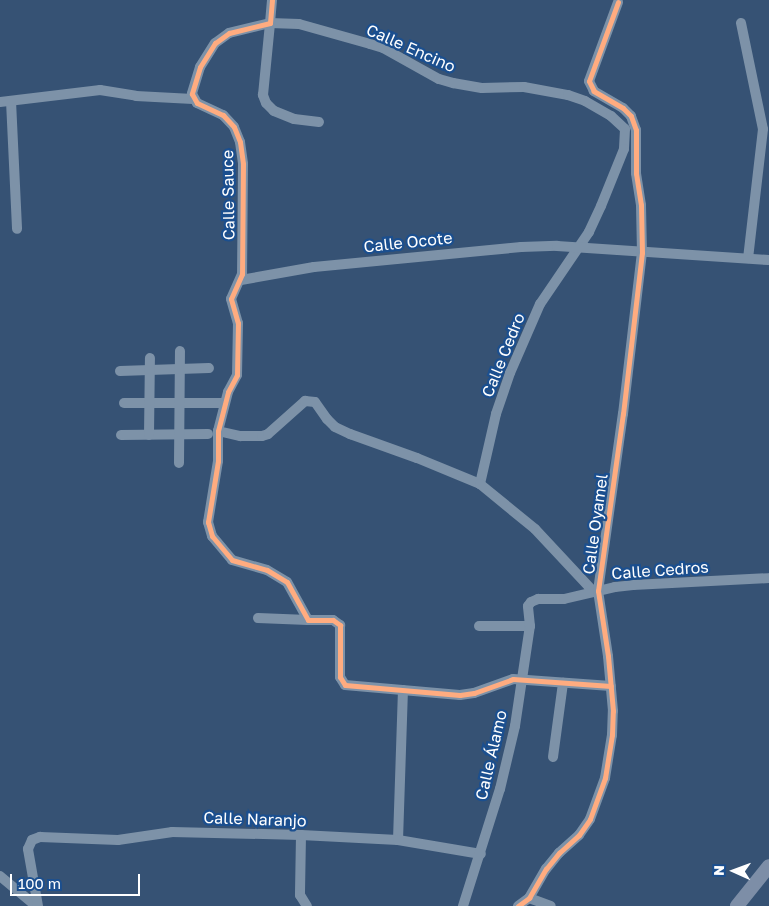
<!DOCTYPE html>
<meta charset="utf-8">
<style>
body{margin:0}
#map{position:relative;width:769px;height:906px;overflow:hidden;background:#365274;font-family:"Golos Text",sans-serif}
div>[style]{position:absolute}
[style*='--x']{left:calc(var(--x)*1px);top:calc(var(--y)*1px);width:calc(var(--w)*1px);rotate:calc(var(--a)*1deg)}
.minor>*{height:10px;margin:-5px;padding:0 5px;transform-origin:5px;border-radius:5px;background:#7d92a8}
.major>*{height:14px;margin:-7px;padding:0 7px;transform-origin:7px;border-radius:7px;background:#7d8ea7}
.cycleway>*{height:5px;margin:-2.5px;padding:0 2.5px;transform-origin:2.5px;border-radius:2.5px;background:#ffac80}
span{translate:-50% -50%;white-space:nowrap;text-align:center;line-height:1.15;-webkit-text-stroke:4.5px #1b4f8f;paint-order:stroke}
.street-label{font-size:16px;color:#fff}
.north{position:absolute;left:709px;top:846px;width:50px;height:50px;-webkit-text-stroke:4px #1b4f8f;paint-order:stroke;rotate:272deg;font-size:14px;font-weight:700;line-height:20px;text-align:center;color:#fff}
.north::after{content:'';display:block;margin:auto;width:18px;height:22px;background:#fff;clip-path:polygon(50% 0,100% 100%,50% 72%,0 100%)}
.scale{position:absolute;left:10px;top:874px;width:130px;height:22px;box-sizing:border-box;border:2px solid #fff;border-top:0;padding-left:6px;font-size:15px;line-height:18px;white-space:nowrap;color:#fff;-webkit-text-stroke:4px #1b4f8f;paint-order:stroke}
</style>
<div id="map">
<div class="minor">
<i style="--x:272;--y:0;--w:23;--a:95"></i>
<i style="--x:270;--y:23;--w:42;--a:166.3"></i>
<i style="--x:229;--y:33;--w:17;--a:144"></i>
<i style="--x:215;--y:43;--w:28;--a:122"></i>
<i style="--x:200;--y:67;--w:28;--a:107"></i>
<i style="--x:192;--y:94;--w:10;--a:61"></i>
<i style="--x:197;--y:103;--w:29;--a:25"></i>
<i style="--x:223;--y:115;--w:16;--a:47"></i>
<i style="--x:234;--y:127;--w:16;--a:68"></i>
<i style="--x:240;--y:142;--w:22;--a:82"></i>
<i style="--x:243;--y:164;--w:110;--a:90.5"></i>
<i style="--x:242;--y:274;--w:27;--a:114"></i>
<i style="--x:231;--y:299;--w:25;--a:74"></i>
<i style="--x:238;--y:323;--w:52;--a:91.1"></i>
<i style="--x:237;--y:375;--w:19;--a:118"></i>
<i style="--x:228;--y:392;--w:40;--a:104.4"></i>
<i style="--x:218;--y:431;--w:30;--a:90"></i>
<i style="--x:218;--y:461;--w:62;--a:99.3"></i>
<i style="--x:208;--y:522;--w:15;--a:74"></i>
<i style="--x:212;--y:536;--w:31;--a:50"></i>
<i style="--x:232;--y:560;--w:36;--a:16"></i>
<i style="--x:267;--y:570;--w:23;--a:31"></i>
<i style="--x:287;--y:582;--w:43;--a:61.1"></i>
<i style="--x:308;--y:620;--w:25;--a:0"></i>
<i style="--x:333;--y:620;--w:9;--a:36"></i>
<i style="--x:340;--y:625;--w:52;--a:90"></i>
<i style="--x:340;--y:677;--w:9;--a:58"></i>
<i style="--x:345;--y:685;--w:115;--a:5"></i>
<i style="--x:460;--y:695;--w:14;--a:-8"></i>
<i style="--x:474;--y:693;--w:41;--a:-19.7"></i>
<i style="--x:513;--y:679;--w:98;--a:4.1"></i>
<i style="--x:741;--y:23;--w:108;--a:78.3"></i>
<i style="--x:763;--y:129;--w:130;--a:96.6"></i>
<i style="--x:11;--y:101;--w:128;--a:87.3"></i>
<i style="--x:0;--y:102;--w:101;--a:-6.8"></i>
<i style="--x:100;--y:90;--w:36;--a:9"></i>
<i style="--x:136;--y:96;--w:57;--a:3"></i>
<i style="--x:319;--y:122;--w:25;--a:-173"></i>
<i style="--x:294;--y:119;--w:22;--a:-158"></i>
<i style="--x:274;--y:111;--w:11;--a:-135"></i>
<i style="--x:266;--y:103;--w:9;--a:-111"></i>
<i style="--x:263;--y:95;--w:72;--a:-84.4"></i>
<i style="--x:270;--y:23;--w:29;--a:2"></i>
<i style="--x:299;--y:24;--w:74;--a:15.7"></i>
<i style="--x:370;--y:44;--w:14;--a:17"></i>
<i style="--x:383;--y:48;--w:64;--a:29"></i>
<i style="--x:439;--y:79;--w:15;--a:16"></i>
<i style="--x:453;--y:83;--w:29;--a:10"></i>
<i style="--x:482;--y:88;--w:42;--a:-1.4"></i>
<i style="--x:524;--y:87;--w:45;--a:10.3"></i>
<i style="--x:568;--y:95;--w:18;--a:19"></i>
<i style="--x:585;--y:101;--w:30;--a:30"></i>
<i style="--x:611;--y:116;--w:19;--a:43"></i>
<i style="--x:625;--y:129;--w:20;--a:93"></i>
<i style="--x:624;--y:149;--w:61;--a:112"></i>
<i style="--x:601;--y:206;--w:29;--a:115"></i>
<i style="--x:589;--y:232;--w:87;--a:124.2"></i>
<i style="--x:540;--y:304;--w:75;--a:113.5"></i>
<i style="--x:510;--y:373;--w:43;--a:108.9"></i>
<i style="--x:496;--y:414;--w:72;--a:102.9"></i>
<i style="--x:241;--y:280;--w:74;--a:-10.1"></i>
<i style="--x:314;--y:267;--w:208;--a:-5.5"></i>
<i style="--x:521;--y:247;--w:36;--a:-2"></i>
<i style="--x:557;--y:246;--w:212;--a:3.8"></i>
<i style="--x:120;--y:371;--w:89;--a:-1.9"></i>
<i style="--x:124;--y:403;--w:100;--a:0"></i>
<i style="--x:218;--y:431;--w:23;--a:13"></i>
<i style="--x:240;--y:436;--w:22;--a:0"></i>
<i style="--x:262;--y:436;--w:6;--a:-18"></i>
<i style="--x:268;--y:434;--w:50;--a:-41.7"></i>
<i style="--x:305;--y:401;--w:10;--a:6"></i>
<i style="--x:315;--y:402;--w:21;--a:55"></i>
<i style="--x:327;--y:419;--w:11;--a:45"></i>
<i style="--x:335;--y:427;--w:17;--a:25"></i>
<i style="--x:350;--y:434;--w:71;--a:19.7"></i>
<i style="--x:417;--y:458;--w:68;--a:22.4"></i>
<i style="--x:480;--y:484;--w:71;--a:39.3"></i>
<i style="--x:535;--y:529;--w:86;--a:46.9"></i>
<i style="--x:121;--y:435;--w:87;--a:-0.7"></i>
<i style="--x:149;--y:435;--w:77;--a:-89.3"></i>
<i style="--x:179;--y:463;--w:112;--a:-89.5"></i>
<i style="--x:258;--y:618;--w:50;--a:2.3"></i>
<i style="--x:479;--y:626;--w:51;--a:0"></i>
<i style="--x:553;--y:757;--w:75;--a:-82.3"></i>
<i style="--x:301;--y:835;--w:60;--a:91"></i>
<i style="--x:300;--y:895;--w:13;--a:58"></i>
<i style="--x:398;--y:840;--w:150;--a:-88.1"></i>
<i style="--x:0;--y:876;--w:47;--a:39.8"></i>
<i style="--x:529;--y:898;--w:23;--a:20"></i>
<i style="--x:38;--y:906;--w:58;--a:-100"></i>
<i style="--x:28;--y:849;--w:10;--a:-66"></i>
<i style="--x:32;--y:840;--w:9;--a:-21"></i>
<i style="--x:40;--y:837;--w:78;--a:2.2"></i>
<i style="--x:118;--y:840;--w:55;--a:-8.4"></i>
<i style="--x:172;--y:832;--w:129;--a:1.3"></i>
<i style="--x:301;--y:835;--w:97;--a:3"></i>
<i style="--x:398;--y:840;--w:84;--a:9.6"></i>
<i style="--x:463;--y:906;--w:123;--a:-72.5"></i>
<i style="--x:500;--y:789;--w:65;--a:-76.6"></i>
<i style="--x:515;--y:726;--w:101;--a:-81.5"></i>
<i style="--x:530;--y:626;--w:20;--a:-96"></i>
<i style="--x:528;--y:606;--w:5;--a:-53"></i>
<i style="--x:531;--y:602;--w:8;--a:-23"></i>
<i style="--x:538;--y:599;--w:26;--a:0"></i>
<i style="--x:564;--y:599;--w:52;--a:-13.2"></i>
<i style="--x:615;--y:587;--w:18;--a:-6"></i>
<i style="--x:633;--y:585;--w:136;--a:-2.9"></i>
<i style="--x:518;--y:906;--w:14;--a:-36"></i>
<i style="--x:529;--y:898;--w:34;--a:-60"></i>
<i style="--x:546;--y:869;--w:21;--a:-51"></i>
<i style="--x:559;--y:853;--w:27;--a:-42"></i>
<i style="--x:579;--y:835;--w:19;--a:-55"></i>
<i style="--x:590;--y:819;--w:44;--a:-69.9"></i>
<i style="--x:605;--y:778;--w:44;--a:-80.8"></i>
<i style="--x:612;--y:735;--w:24;--a:-88"></i>
<i style="--x:613;--y:711;--w:55;--a:-95.2"></i>
<i style="--x:608;--y:656;--w:66;--a:-98.7"></i>
<i style="--x:598;--y:591;--w:179;--a:-82"></i>
<i style="--x:623;--y:414;--w:162;--a:-83.3"></i>
<i style="--x:642;--y:253;--w:48;--a:-91.2"></i>
<i style="--x:641;--y:205;--w:32;--a:-99"></i>
<i style="--x:636;--y:173;--w:43;--a:-90"></i>
<i style="--x:636;--y:130;--w:15;--a:-110"></i>
<i style="--x:631;--y:116;--w:11;--a:-135"></i>
<i style="--x:623;--y:108;--w:34;--a:-150"></i>
<i style="--x:594;--y:91;--w:11;--a:-117"></i>
<i style="--x:589;--y:81;--w:84;--a:-69.8"></i>
</div>
<div class="major">
<i style="--x:737;--y:906;--w:51;--a:-51.3"></i>
</div>
<div class="cycleway">
<i style="--x:272;--y:0;--w:23;--a:95"></i>
<i style="--x:270;--y:23;--w:42;--a:166.3"></i>
<i style="--x:229;--y:33;--w:17;--a:144"></i>
<i style="--x:215;--y:43;--w:28;--a:122"></i>
<i style="--x:200;--y:67;--w:28;--a:107"></i>
<i style="--x:192;--y:94;--w:10;--a:61"></i>
<i style="--x:197;--y:103;--w:29;--a:25"></i>
<i style="--x:223;--y:115;--w:16;--a:47"></i>
<i style="--x:234;--y:127;--w:16;--a:68"></i>
<i style="--x:240;--y:142;--w:22;--a:82"></i>
<i style="--x:243;--y:164;--w:110;--a:90.5"></i>
<i style="--x:242;--y:274;--w:27;--a:114"></i>
<i style="--x:231;--y:299;--w:25;--a:74"></i>
<i style="--x:238;--y:323;--w:52;--a:91.1"></i>
<i style="--x:237;--y:375;--w:19;--a:118"></i>
<i style="--x:228;--y:392;--w:40;--a:104.4"></i>
<i style="--x:218;--y:431;--w:30;--a:90"></i>
<i style="--x:218;--y:461;--w:62;--a:99.3"></i>
<i style="--x:208;--y:522;--w:15;--a:74"></i>
<i style="--x:212;--y:536;--w:31;--a:50"></i>
<i style="--x:232;--y:560;--w:36;--a:16"></i>
<i style="--x:267;--y:570;--w:23;--a:31"></i>
<i style="--x:287;--y:582;--w:43;--a:61.1"></i>
<i style="--x:308;--y:620;--w:25;--a:0"></i>
<i style="--x:333;--y:620;--w:9;--a:36"></i>
<i style="--x:340;--y:625;--w:52;--a:90"></i>
<i style="--x:340;--y:677;--w:9;--a:58"></i>
<i style="--x:345;--y:685;--w:115;--a:5"></i>
<i style="--x:460;--y:695;--w:14;--a:-8"></i>
<i style="--x:474;--y:693;--w:41;--a:-19.7"></i>
<i style="--x:513;--y:679;--w:98;--a:4.1"></i>
<i style="--x:518;--y:906;--w:14;--a:-36"></i>
<i style="--x:529;--y:898;--w:34;--a:-60"></i>
<i style="--x:546;--y:869;--w:21;--a:-51"></i>
<i style="--x:559;--y:853;--w:27;--a:-42"></i>
<i style="--x:579;--y:835;--w:19;--a:-55"></i>
<i style="--x:590;--y:819;--w:44;--a:-69.9"></i>
<i style="--x:605;--y:778;--w:44;--a:-80.8"></i>
<i style="--x:612;--y:735;--w:24;--a:-88"></i>
<i style="--x:613;--y:711;--w:55;--a:-95.2"></i>
<i style="--x:608;--y:656;--w:66;--a:-98.7"></i>
<i style="--x:598;--y:591;--w:179;--a:-82"></i>
<i style="--x:623;--y:414;--w:162;--a:-83.3"></i>
<i style="--x:642;--y:253;--w:48;--a:-91.2"></i>
<i style="--x:641;--y:205;--w:32;--a:-99"></i>
<i style="--x:636;--y:173;--w:43;--a:-90"></i>
<i style="--x:636;--y:130;--w:15;--a:-110"></i>
<i style="--x:631;--y:116;--w:11;--a:-135"></i>
<i style="--x:623;--y:108;--w:34;--a:-150"></i>
<i style="--x:594;--y:91;--w:11;--a:-117"></i>
<i style="--x:589;--y:81;--w:84;--a:-69.8"></i>
</div>
<div class="street-label">
<span style="left:411px;top:48px;rotate:24deg">Calle Encino</span>
<span style="left:228px;top:195px;rotate:-91deg">Calle Sauce</span>
<span style="left:408px;top:242px;rotate:-6deg">Calle Ocote</span>
<span style="left:503px;top:355px;rotate:-68deg">Calle Cedro</span>
<span style="left:595px;top:524px;rotate:-82deg">Calle Oyamel</span>
<span style="left:660px;top:570px;rotate:-4deg">Calle Cedros</span>
<span style="left:491px;top:755px;rotate:-77deg">Calle Álamo</span>
<span style="left:255px;top:819px;rotate:2deg">Calle Naranjo</span>
</div>
<div class="north">N</div>
<div class="scale">100 m</div>
</div>
